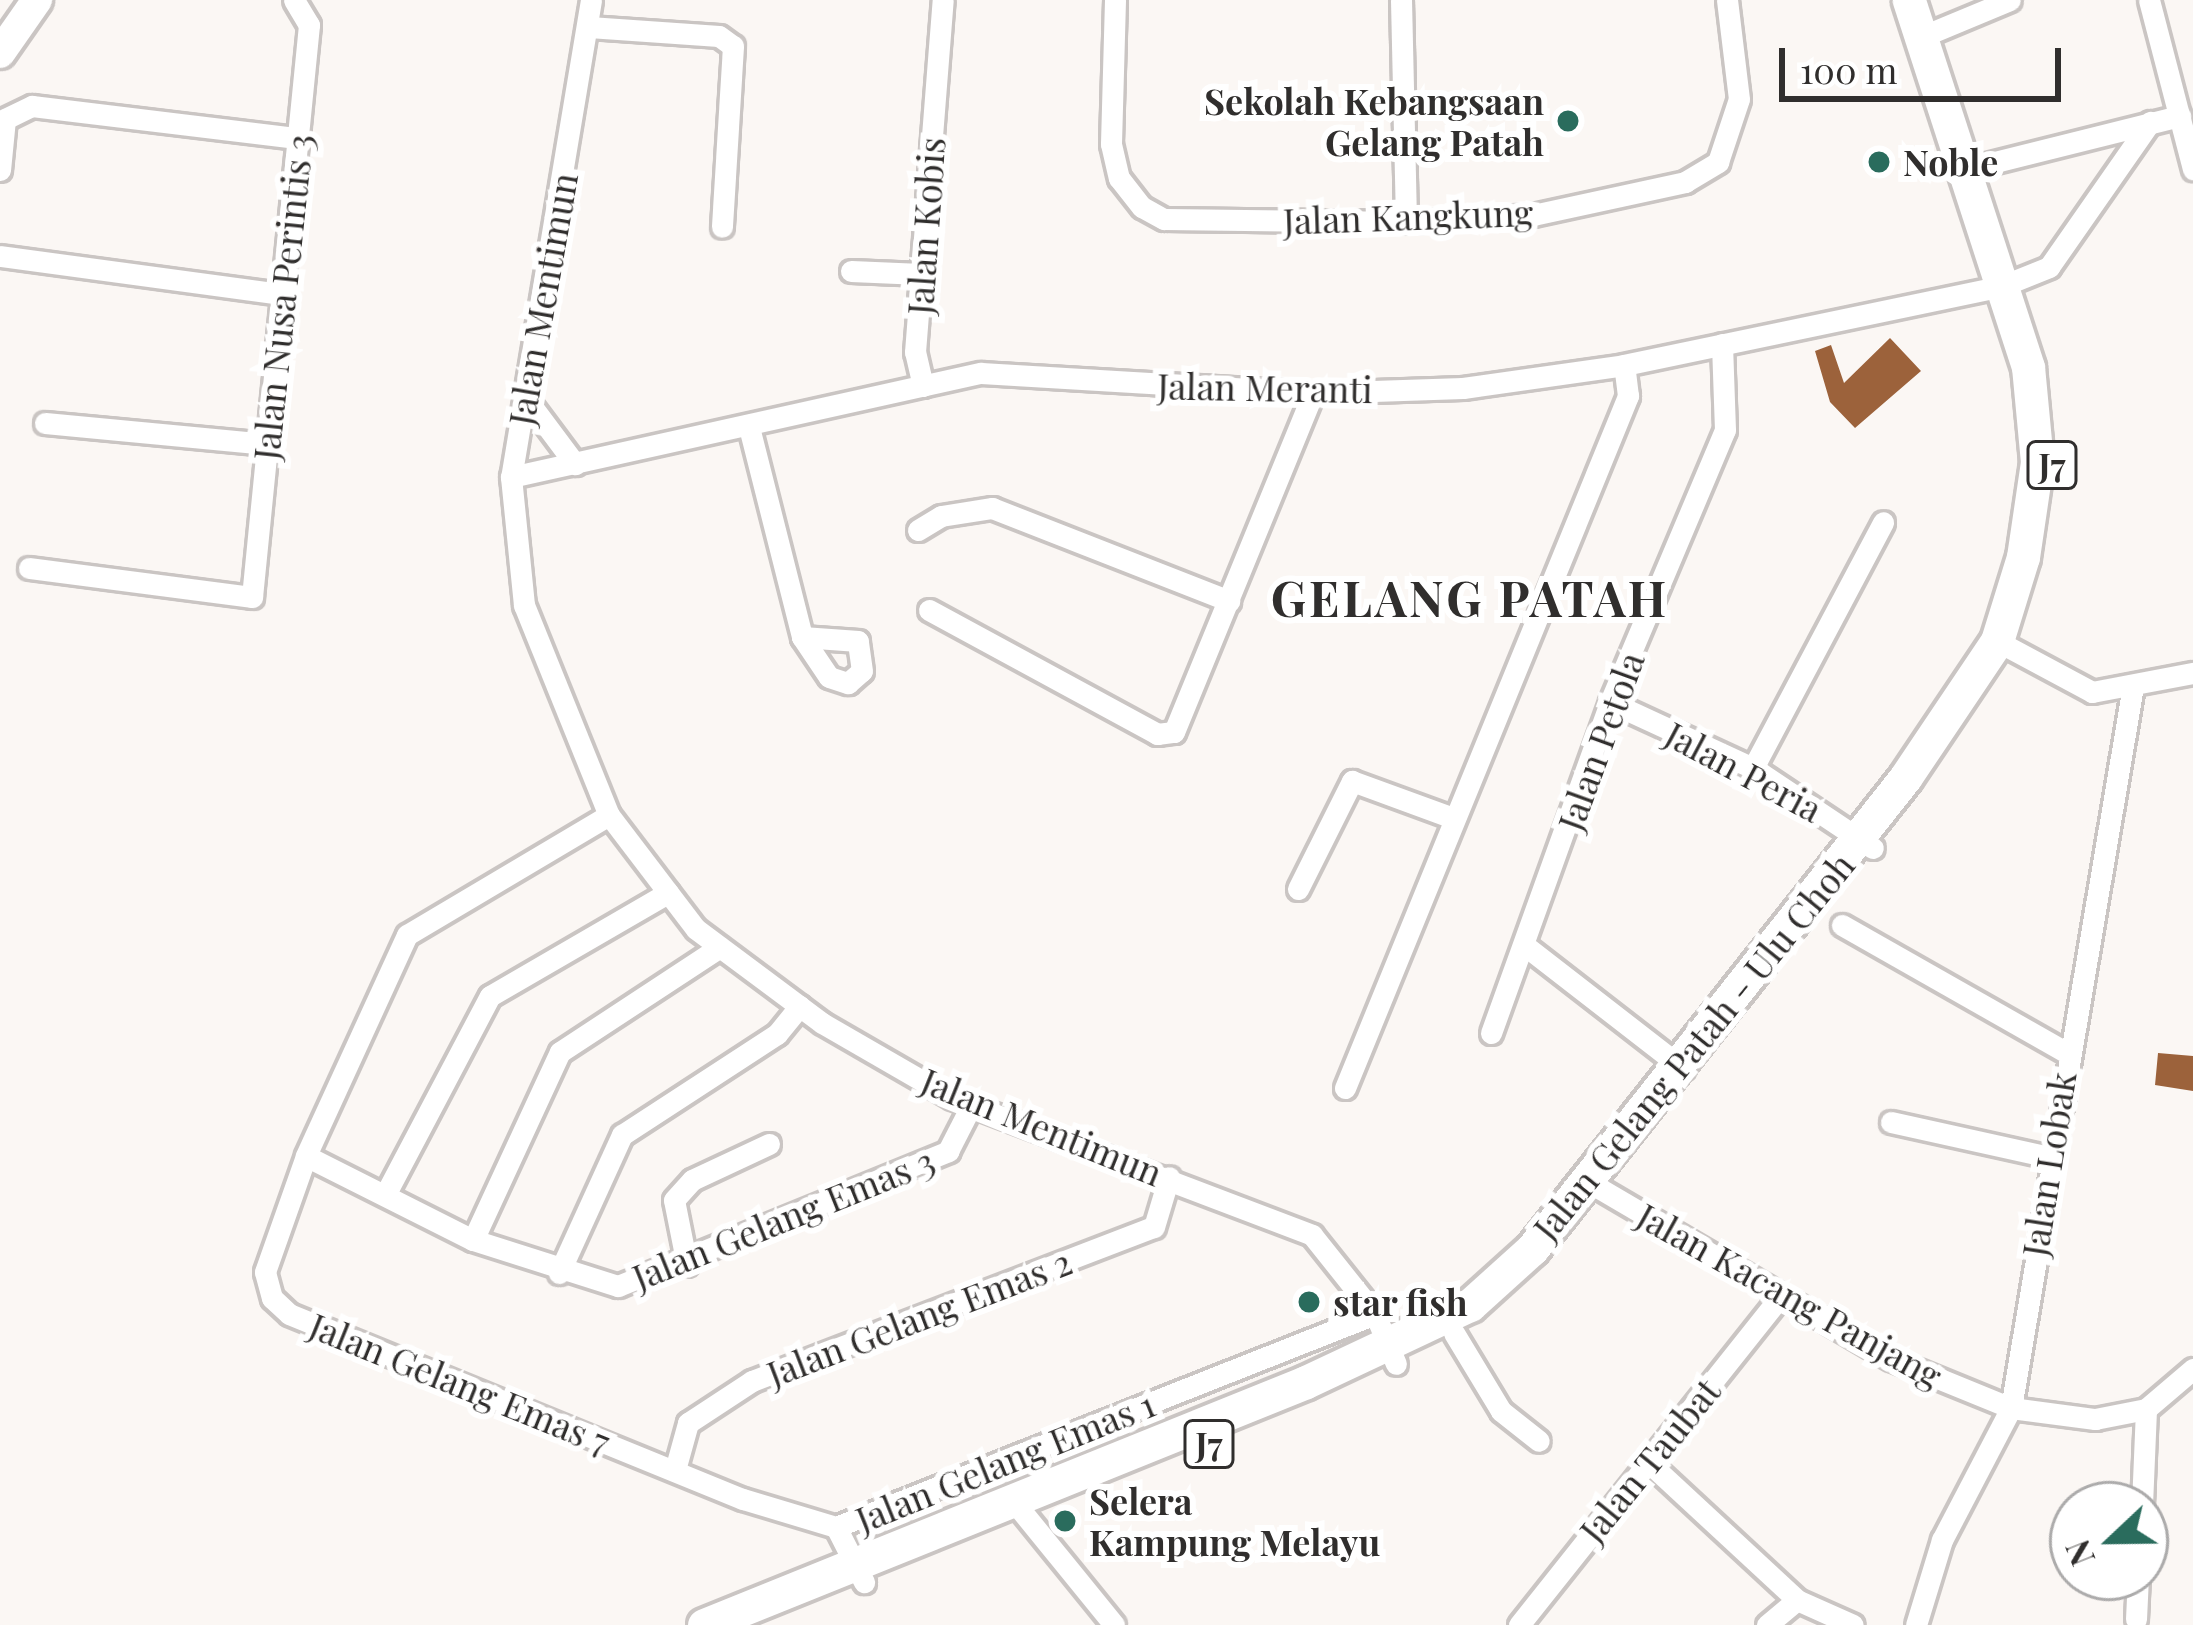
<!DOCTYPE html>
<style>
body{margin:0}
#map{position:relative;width:2193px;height:1625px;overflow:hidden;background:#fbf7f4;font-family:"Playfair Display",serif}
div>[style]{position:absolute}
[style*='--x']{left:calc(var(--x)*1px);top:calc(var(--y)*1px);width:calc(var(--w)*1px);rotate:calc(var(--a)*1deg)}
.building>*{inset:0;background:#9c623b}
.roads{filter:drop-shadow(3px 0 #cac5c3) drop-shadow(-3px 0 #cac5c3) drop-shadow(0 3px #cac5c3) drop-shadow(0 -3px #cac5c3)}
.street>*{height:21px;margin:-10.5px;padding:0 10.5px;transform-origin:10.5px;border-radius:10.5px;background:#fff}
.secondary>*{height:30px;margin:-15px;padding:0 15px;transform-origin:15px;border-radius:15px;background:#fff}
.primary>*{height:33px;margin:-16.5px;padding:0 16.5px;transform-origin:16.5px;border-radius:16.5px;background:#fff}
.dots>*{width:33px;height:33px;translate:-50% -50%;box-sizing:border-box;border:6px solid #fff;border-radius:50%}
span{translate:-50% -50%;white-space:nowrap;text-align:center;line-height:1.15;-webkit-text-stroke:12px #fff;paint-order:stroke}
.shield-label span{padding:3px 9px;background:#fff;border:3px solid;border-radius:9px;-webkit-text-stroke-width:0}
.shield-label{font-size:33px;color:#302e2d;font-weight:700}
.poi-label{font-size:36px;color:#302e2d;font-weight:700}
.right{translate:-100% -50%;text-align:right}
.left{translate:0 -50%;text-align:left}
.street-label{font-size:36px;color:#302e2d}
.district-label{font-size:48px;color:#302e2d;font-weight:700;letter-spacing:3px}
.north{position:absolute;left:2049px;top:1481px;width:120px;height:120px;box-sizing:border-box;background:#fff;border:3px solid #acabab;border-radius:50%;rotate:248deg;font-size:33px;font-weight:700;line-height:48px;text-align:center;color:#302e2d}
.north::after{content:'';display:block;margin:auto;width:42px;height:54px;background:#2a6c5d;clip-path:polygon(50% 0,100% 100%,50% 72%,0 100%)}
.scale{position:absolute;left:1779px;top:48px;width:282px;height:54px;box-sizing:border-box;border:6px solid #302e2d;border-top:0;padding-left:15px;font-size:36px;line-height:42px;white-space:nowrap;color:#302e2d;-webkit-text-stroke:9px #fff;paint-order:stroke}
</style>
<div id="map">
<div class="building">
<i style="clip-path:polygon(1890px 338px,1921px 371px,1855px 428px,1830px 402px,1815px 351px,1831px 345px,1844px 383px)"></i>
<i style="clip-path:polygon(2158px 1053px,2193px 1056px,2193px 1091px,2155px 1085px)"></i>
</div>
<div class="roads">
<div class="street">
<i style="--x:591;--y:0;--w:484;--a:99.5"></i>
<i style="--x:511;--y:477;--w:129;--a:84.2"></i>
<i style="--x:524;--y:605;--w:227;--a:68"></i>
<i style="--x:609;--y:815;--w:143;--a:52.7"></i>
<i style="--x:696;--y:929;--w:157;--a:36.7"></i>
<i style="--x:822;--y:1023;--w:150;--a:30"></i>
<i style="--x:952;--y:1098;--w:385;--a:20.8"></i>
<i style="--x:1312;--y:1235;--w:101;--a:51.4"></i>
<i style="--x:1375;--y:1314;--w:54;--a:67.2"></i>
<i style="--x:1115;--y:0;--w:144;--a:91.6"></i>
<i style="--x:1111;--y:144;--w:35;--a:77"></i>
<i style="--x:1119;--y:178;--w:37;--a:52"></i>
<i style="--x:1142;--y:207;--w:25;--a:29"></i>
<i style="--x:1164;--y:219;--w:242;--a:0.7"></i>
<i style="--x:1406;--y:222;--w:127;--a:-3.2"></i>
<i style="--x:1533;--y:215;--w:156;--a:-12.2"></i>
<i style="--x:1685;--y:182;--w:39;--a:-31"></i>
<i style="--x:1718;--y:162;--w:66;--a:-71.6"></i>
<i style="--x:1739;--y:99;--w:100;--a:-96.9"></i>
<i style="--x:1401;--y:0;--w:222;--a:88.7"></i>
<i style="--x:2149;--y:0;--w:175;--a:75.4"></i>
<i style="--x:589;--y:27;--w:130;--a:4"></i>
<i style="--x:719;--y:36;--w:17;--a:36"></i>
<i style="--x:733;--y:46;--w:181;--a:93.5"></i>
<i style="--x:1933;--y:32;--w:83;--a:-22.6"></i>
<i style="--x:0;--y:170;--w:51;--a:-84.4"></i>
<i style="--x:5;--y:119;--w:30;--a:-26"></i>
<i style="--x:32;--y:106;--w:267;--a:6.9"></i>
<i style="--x:1959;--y:171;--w:228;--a:-14"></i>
<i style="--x:0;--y:256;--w:285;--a:7.7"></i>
<i style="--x:851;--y:271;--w:70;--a:2.5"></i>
<i style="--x:923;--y:386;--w:35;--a:-103"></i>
<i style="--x:915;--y:352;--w:353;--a:-85.5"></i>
<i style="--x:525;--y:397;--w:84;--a:53.3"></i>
<i style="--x:45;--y:423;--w:223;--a:5.4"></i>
<i style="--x:749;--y:427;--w:217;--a:75.8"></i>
<i style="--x:802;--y:637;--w:48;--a:56"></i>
<i style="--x:829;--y:677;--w:20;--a:18"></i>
<i style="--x:848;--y:683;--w:18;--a:-41"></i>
<i style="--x:862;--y:671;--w:30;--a:-98"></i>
<i style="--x:858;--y:641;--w:56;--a:-175.9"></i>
<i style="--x:511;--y:477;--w:481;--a:-12.5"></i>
<i style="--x:981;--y:373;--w:333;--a:3.4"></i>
<i style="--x:1313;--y:393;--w:150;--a:-1.9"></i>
<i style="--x:1463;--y:388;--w:163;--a:-8.1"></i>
<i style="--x:1624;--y:365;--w:386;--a:-11.8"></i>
<i style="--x:2002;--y:286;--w:51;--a:-22"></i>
<i style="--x:2049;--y:267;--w:177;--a:-55.1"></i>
<i style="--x:918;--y:530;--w:27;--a:-31"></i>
<i style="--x:941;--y:516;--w:52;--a:-8.9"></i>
<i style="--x:992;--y:508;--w:255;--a:21.4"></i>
<i style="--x:29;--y:568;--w:225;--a:7.4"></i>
<i style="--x:252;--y:597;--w:575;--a:-84.31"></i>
<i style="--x:309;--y:25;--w:29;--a:-121"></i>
<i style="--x:929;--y:610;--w:260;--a:28.5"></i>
<i style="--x:1157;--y:734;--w:17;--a:-7"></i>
<i style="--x:1174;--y:732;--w:366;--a:-67.7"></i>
<i style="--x:1997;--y:641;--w:108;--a:28.2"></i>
<i style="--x:2092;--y:692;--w:103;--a:-10.7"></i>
<i style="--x:1610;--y:702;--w:157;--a:24.8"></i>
<i style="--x:1753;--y:768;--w:144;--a:33.7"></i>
<i style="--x:1753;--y:768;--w:278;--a:-62.1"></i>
<i style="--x:609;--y:815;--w:235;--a:149.3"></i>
<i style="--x:407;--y:935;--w:243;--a:114.6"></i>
<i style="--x:306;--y:1156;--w:123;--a:109.5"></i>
<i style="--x:265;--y:1272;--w:27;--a:75"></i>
<i style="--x:272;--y:1298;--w:23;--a:43"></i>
<i style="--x:289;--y:1314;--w:490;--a:22.2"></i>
<i style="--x:743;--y:1499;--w:97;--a:16.8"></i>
<i style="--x:1298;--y:889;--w:121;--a:-63.4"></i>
<i style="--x:1352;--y:781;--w:108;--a:20.1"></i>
<i style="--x:1842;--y:925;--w:257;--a:29.6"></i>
<i style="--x:1528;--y:948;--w:197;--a:37.8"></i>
<i style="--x:1491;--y:1033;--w:352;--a:-70.2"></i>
<i style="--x:1610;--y:702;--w:295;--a:-67.1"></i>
<i style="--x:1725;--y:430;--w:86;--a:-92"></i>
<i style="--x:1345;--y:1088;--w:748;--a:-67.76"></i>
<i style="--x:1628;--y:396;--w:31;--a:-97"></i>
<i style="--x:1891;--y:1122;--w:162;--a:12.5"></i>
<i style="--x:306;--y:1156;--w:187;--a:26.7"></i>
<i style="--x:473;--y:1240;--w:152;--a:17.6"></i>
<i style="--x:618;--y:1286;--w:357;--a:-22.2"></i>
<i style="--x:948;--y:1151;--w:53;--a:-62.9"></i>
<i style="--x:1587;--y:1181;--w:352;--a:30.4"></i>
<i style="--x:1891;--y:1359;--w:130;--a:22.2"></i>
<i style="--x:2011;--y:1408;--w:85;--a:7.5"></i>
<i style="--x:2095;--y:1419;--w:52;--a:-11.1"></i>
<i style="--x:2146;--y:1409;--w:62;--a:-40.4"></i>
<i style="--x:385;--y:1195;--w:225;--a:-62.2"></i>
<i style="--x:490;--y:996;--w:206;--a:-30.1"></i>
<i style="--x:473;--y:1240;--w:207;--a:-65.2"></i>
<i style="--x:560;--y:1052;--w:191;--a:-33.3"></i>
<i style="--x:687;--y:1265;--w:66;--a:-101.3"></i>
<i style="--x:674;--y:1200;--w:27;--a:-48"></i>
<i style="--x:692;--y:1180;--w:85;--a:-25.1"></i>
<i style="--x:559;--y:1273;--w:152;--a:-65.5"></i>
<i style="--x:622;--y:1135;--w:185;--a:-33.1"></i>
<i style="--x:777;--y:1034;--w:36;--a:-51"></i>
<i style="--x:1454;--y:1333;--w:91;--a:58.9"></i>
<i style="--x:1501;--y:1411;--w:48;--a:38.3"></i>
<i style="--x:1646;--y:1460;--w:206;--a:42.8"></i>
<i style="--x:1797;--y:1600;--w:61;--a:24.1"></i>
<i style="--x:675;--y:1470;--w:49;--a:-74.5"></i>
<i style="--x:688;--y:1423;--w:77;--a:-33.3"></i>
<i style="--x:752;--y:1381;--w:430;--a:-21"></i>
<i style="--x:1154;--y:1227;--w:52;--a:-73.3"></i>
<i style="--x:1015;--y:1503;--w:157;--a:50.9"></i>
<i style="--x:2142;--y:1505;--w:96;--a:-87.6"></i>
<i style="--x:836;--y:1527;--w:580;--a:-21.56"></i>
<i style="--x:836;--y:1527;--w:62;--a:63"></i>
<i style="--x:2136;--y:1619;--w:42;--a:-87.3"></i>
<i style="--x:1519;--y:1625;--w:421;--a:-51.5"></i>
<i style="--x:1767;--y:1625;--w:39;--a:-40"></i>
<i style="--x:1916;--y:1625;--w:89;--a:-73"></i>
<i style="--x:1942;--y:1540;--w:149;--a:-62.4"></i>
<i style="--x:2011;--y:1408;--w:732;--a:-80.41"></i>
</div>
<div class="secondary">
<i style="--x:0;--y:53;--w:65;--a:-55.1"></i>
</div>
<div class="primary">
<i style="--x:704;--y:1625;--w:649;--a:-21.98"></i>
<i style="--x:1306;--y:1382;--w:181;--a:-25.2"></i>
<i style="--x:1470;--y:1305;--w:84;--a:-42.1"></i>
<i style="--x:1532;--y:1249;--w:601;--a:-51.62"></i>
<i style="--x:1905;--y:778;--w:165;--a:-56.1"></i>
<i style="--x:1997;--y:641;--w:88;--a:-72.8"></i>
<i style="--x:2023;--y:557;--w:96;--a:-81.6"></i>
<i style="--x:2037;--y:462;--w:95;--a:-95.4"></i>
<i style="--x:2028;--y:367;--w:386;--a:-108"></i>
</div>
</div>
<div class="dots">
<i style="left:1568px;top:121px;background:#2a6c5d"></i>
<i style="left:1879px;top:162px;background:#2a6c5d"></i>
<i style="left:1309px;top:1302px;background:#2a6c5d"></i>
<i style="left:1065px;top:1521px;background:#2a6c5d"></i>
</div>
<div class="shield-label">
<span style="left:2052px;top:465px">J7</span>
<span style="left:1209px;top:1444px">J7</span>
</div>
<div class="poi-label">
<span class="right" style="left:1544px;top:121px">Sekolah Kebangsaan<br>Gelang Patah</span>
<span class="left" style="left:1903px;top:162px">Noble</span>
<span class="left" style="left:1333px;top:1302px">star fish</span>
<span class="left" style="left:1089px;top:1521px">Selera<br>Kampung Melayu</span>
</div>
<div class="street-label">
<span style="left:1408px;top:216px;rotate:-2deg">Jalan Kangkung</span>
<span style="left:925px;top:226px;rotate:-86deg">Jalan Kobis</span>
<span style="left:282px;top:297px;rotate:-84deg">Jalan Nusa Perintis 3</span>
<span style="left:542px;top:299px;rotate:-80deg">Jalan Mentimun</span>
<span style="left:1265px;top:387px;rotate:1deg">Jalan Meranti</span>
<span style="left:1600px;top:741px;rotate:-70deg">Jalan Petola</span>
<span style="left:1744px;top:771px;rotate:28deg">Jalan Peria</span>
<span style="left:1693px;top:1046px;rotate:-51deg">Jalan Gelang Patah - Ulu Choh</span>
<span style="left:1042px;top:1126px;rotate:22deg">Jalan Mentimun</span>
<span style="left:2048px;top:1164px;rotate:-81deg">Jalan Lobak</span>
<span style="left:783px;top:1218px;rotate:-22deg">Jalan Gelang Emas 3</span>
<span style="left:1790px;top:1295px;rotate:29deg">Jalan Kacang Panjang</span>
<span style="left:919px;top:1317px;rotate:-21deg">Jalan Gelang Emas 2</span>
<span style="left:460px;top:1383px;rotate:22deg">Jalan Gelang Emas 7</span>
<span style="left:1649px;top:1460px;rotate:-51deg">Jalan Taubat</span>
<span style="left:1005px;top:1461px;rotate:-22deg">Jalan Gelang Emas 1</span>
</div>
<div class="district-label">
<span style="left:1470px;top:598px">GELANG PATAH</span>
</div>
<div class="north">N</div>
<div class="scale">100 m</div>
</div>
